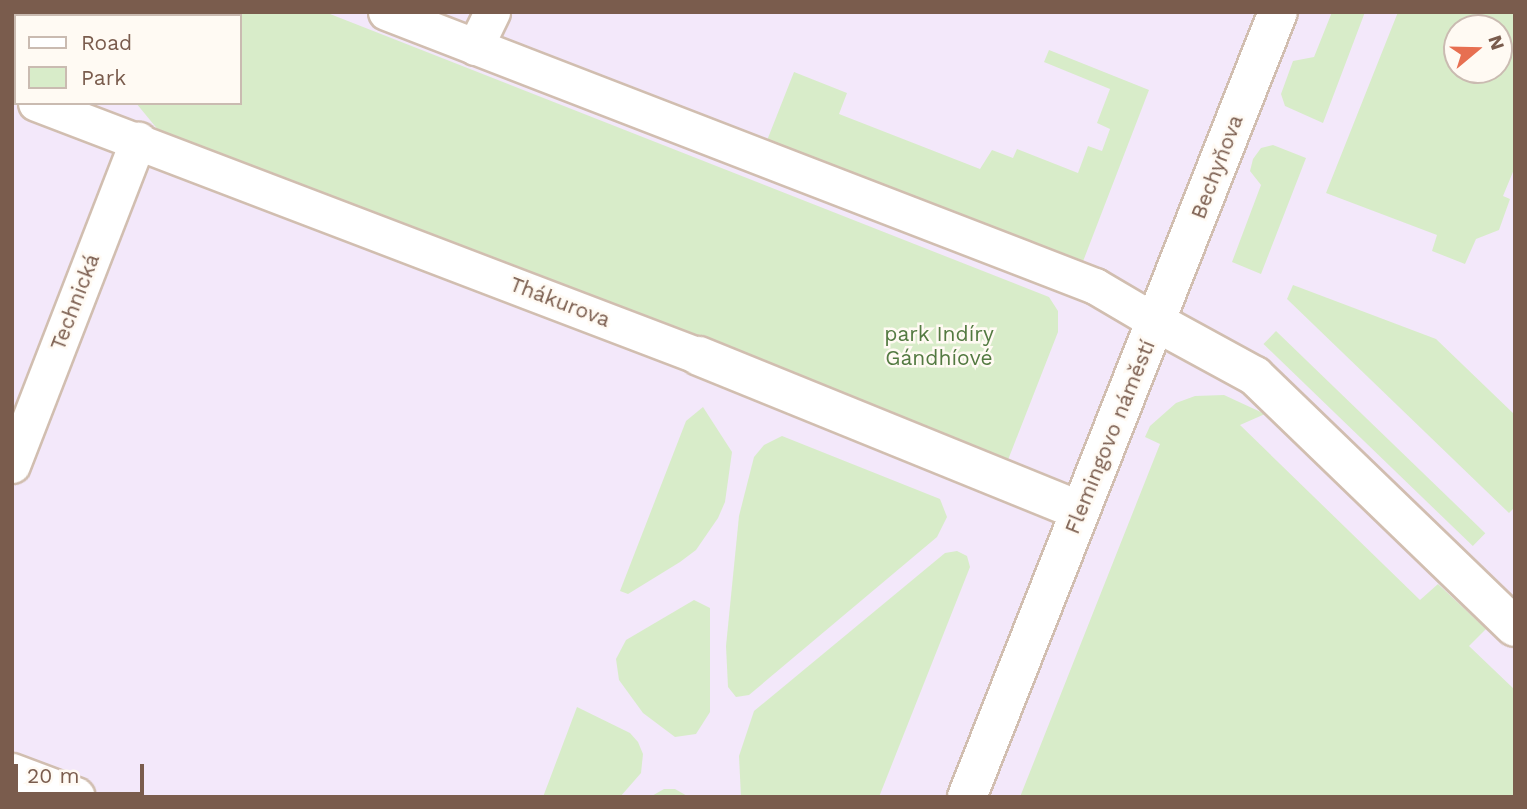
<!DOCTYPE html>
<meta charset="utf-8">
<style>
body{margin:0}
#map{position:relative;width:1527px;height:809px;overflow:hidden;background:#fdf6ec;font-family:"Work Sans",sans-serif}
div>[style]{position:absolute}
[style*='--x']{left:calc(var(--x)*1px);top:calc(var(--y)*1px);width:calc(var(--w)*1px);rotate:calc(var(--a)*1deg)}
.education>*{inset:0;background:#f3e8fa}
.green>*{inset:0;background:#d8ecc9;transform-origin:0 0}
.roads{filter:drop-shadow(2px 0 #d1beb0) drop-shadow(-2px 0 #d1beb0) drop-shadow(0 2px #d1beb0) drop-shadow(0 -2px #d1beb0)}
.pedestrian>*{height:35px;margin:-17.5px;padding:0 17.5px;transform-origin:17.5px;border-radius:17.5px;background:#fff}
.minor>*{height:38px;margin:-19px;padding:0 19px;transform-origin:19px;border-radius:19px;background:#fff}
span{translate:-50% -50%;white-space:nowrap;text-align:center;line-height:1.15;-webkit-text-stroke:5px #fffaf3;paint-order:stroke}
.street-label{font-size:21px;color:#7a5c4d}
.park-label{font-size:21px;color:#537a41}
.frame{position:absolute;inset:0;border:14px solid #7a5c4d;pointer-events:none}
.legend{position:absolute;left:14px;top:14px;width:228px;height:91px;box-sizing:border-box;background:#fffaf3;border:2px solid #cabbb1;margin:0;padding:9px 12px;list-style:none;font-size:21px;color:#7a5c4d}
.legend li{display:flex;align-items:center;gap:14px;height:35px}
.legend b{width:35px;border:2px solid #cabbb1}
.north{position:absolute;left:1443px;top:14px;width:70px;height:70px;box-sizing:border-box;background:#fffaf3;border:2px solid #cabbb1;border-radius:50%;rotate:71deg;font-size:19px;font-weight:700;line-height:28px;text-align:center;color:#7a5c4d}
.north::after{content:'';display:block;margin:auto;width:24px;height:32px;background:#e76f51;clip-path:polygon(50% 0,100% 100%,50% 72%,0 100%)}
.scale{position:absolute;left:14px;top:764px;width:130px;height:32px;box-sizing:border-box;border:4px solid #7a5c4d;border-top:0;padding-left:9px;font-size:21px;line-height:24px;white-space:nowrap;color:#7a5c4d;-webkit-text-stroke:5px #fffaf3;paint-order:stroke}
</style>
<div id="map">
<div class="education">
<i style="clip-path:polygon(evenodd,12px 12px,1515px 12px,1515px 797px,12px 797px,12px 12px,16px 16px,240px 16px,240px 103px,16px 103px,16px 16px,12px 12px,1457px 28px,1499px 28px,1499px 70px,1457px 70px,1457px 28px)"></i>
</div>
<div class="green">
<i style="clip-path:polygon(153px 12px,325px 12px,1049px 297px,1058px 311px,1058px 332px,1006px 465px,159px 131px,136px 103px,240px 103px,240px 16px,151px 16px)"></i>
<i style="clip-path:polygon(1332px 12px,1365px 12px,1323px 123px,1285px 106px,1281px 94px,1293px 61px,1314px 57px)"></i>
<i style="clip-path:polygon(evenodd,1398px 12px,1515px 12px,1515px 167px,1503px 196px,1510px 199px,1499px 230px,1476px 239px,1465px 264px,1432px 251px,1437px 235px,1326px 193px,1398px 12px,1457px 28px,1499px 28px,1499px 70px,1457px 70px,1457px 28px)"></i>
<i style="clip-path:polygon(1049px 50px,1149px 90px,1082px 264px,766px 143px,794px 72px,847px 93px,839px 114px,980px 169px,992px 150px,1013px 158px,1017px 149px,1078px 173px,1088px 146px,1102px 151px,1110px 129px,1097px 123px,1110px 89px,1044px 62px)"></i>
<i style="clip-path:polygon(1273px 145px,1306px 158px,1261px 274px,1232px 262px,1261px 185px,1250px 171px,1253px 159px,1261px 148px)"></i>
<i style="clip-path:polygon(1293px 285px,1436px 339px,1515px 415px,1515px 507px,1509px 513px,1287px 299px)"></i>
<i style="left:1276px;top:331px;width:291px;height:18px;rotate:44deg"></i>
<i style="clip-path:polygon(1224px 395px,1265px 414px,1240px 425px,1420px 600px,1438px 584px,1486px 629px,1469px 646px,1515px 690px,1515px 797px,1020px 797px,1160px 444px,1145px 437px,1150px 426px,1176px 403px,1195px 396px)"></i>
<i style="clip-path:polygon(703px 407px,732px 452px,725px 502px,718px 518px,696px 550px,680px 562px,628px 594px,620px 591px,686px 421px)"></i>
<i style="clip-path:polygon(782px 436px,940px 499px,947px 517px,937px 537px,749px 695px,736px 697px,728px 687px,726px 646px,739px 516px,754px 457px,764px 445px)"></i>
<i style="clip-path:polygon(957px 551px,967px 556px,970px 567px,879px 797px,741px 797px,739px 756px,754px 711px,945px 553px)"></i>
<i style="clip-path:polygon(694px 600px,710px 608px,710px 712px,696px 734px,675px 737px,643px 713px,619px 680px,616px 659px,626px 640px)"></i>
<i style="clip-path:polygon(577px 707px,630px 733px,638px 742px,643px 754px,641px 773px,620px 797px,543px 797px)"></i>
<i style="clip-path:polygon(664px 789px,675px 789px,689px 797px,650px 797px)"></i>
</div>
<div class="roads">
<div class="pedestrian">
<i style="--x:386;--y:12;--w:760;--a:21.13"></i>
<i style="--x:1095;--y:286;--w:71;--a:30.5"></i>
<i style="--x:49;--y:16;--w:4;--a:-76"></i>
<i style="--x:120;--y:16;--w:4;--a:-76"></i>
<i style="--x:475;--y:47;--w:39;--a:-64"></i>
<i style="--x:36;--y:103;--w:710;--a:20.89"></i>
<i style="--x:12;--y:465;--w:349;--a:-68.8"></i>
</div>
<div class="minor">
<i style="--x:1156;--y:322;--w:113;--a:28.6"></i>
<i style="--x:1255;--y:376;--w:361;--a:44"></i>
<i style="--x:699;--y:356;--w:411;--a:22.1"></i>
<i style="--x:12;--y:773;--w:68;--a:20.6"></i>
<i style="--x:967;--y:797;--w:844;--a:-68.39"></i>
</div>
</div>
<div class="street-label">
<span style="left:1217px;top:167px;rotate:-69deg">Bechyňova</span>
<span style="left:75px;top:302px;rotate:-69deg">Technická</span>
<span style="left:560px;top:302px;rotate:21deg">Thákurova</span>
<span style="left:1110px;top:437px;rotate:-68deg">Flemingovo náměstí</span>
</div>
<div class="park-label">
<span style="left:939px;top:346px">park Indíry<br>Gándhíové</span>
</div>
<div class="frame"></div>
<ul class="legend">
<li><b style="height:9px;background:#fff"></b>Road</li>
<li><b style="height:19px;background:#d8ecc9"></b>Park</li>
</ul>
<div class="north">N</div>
<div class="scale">20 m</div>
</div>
